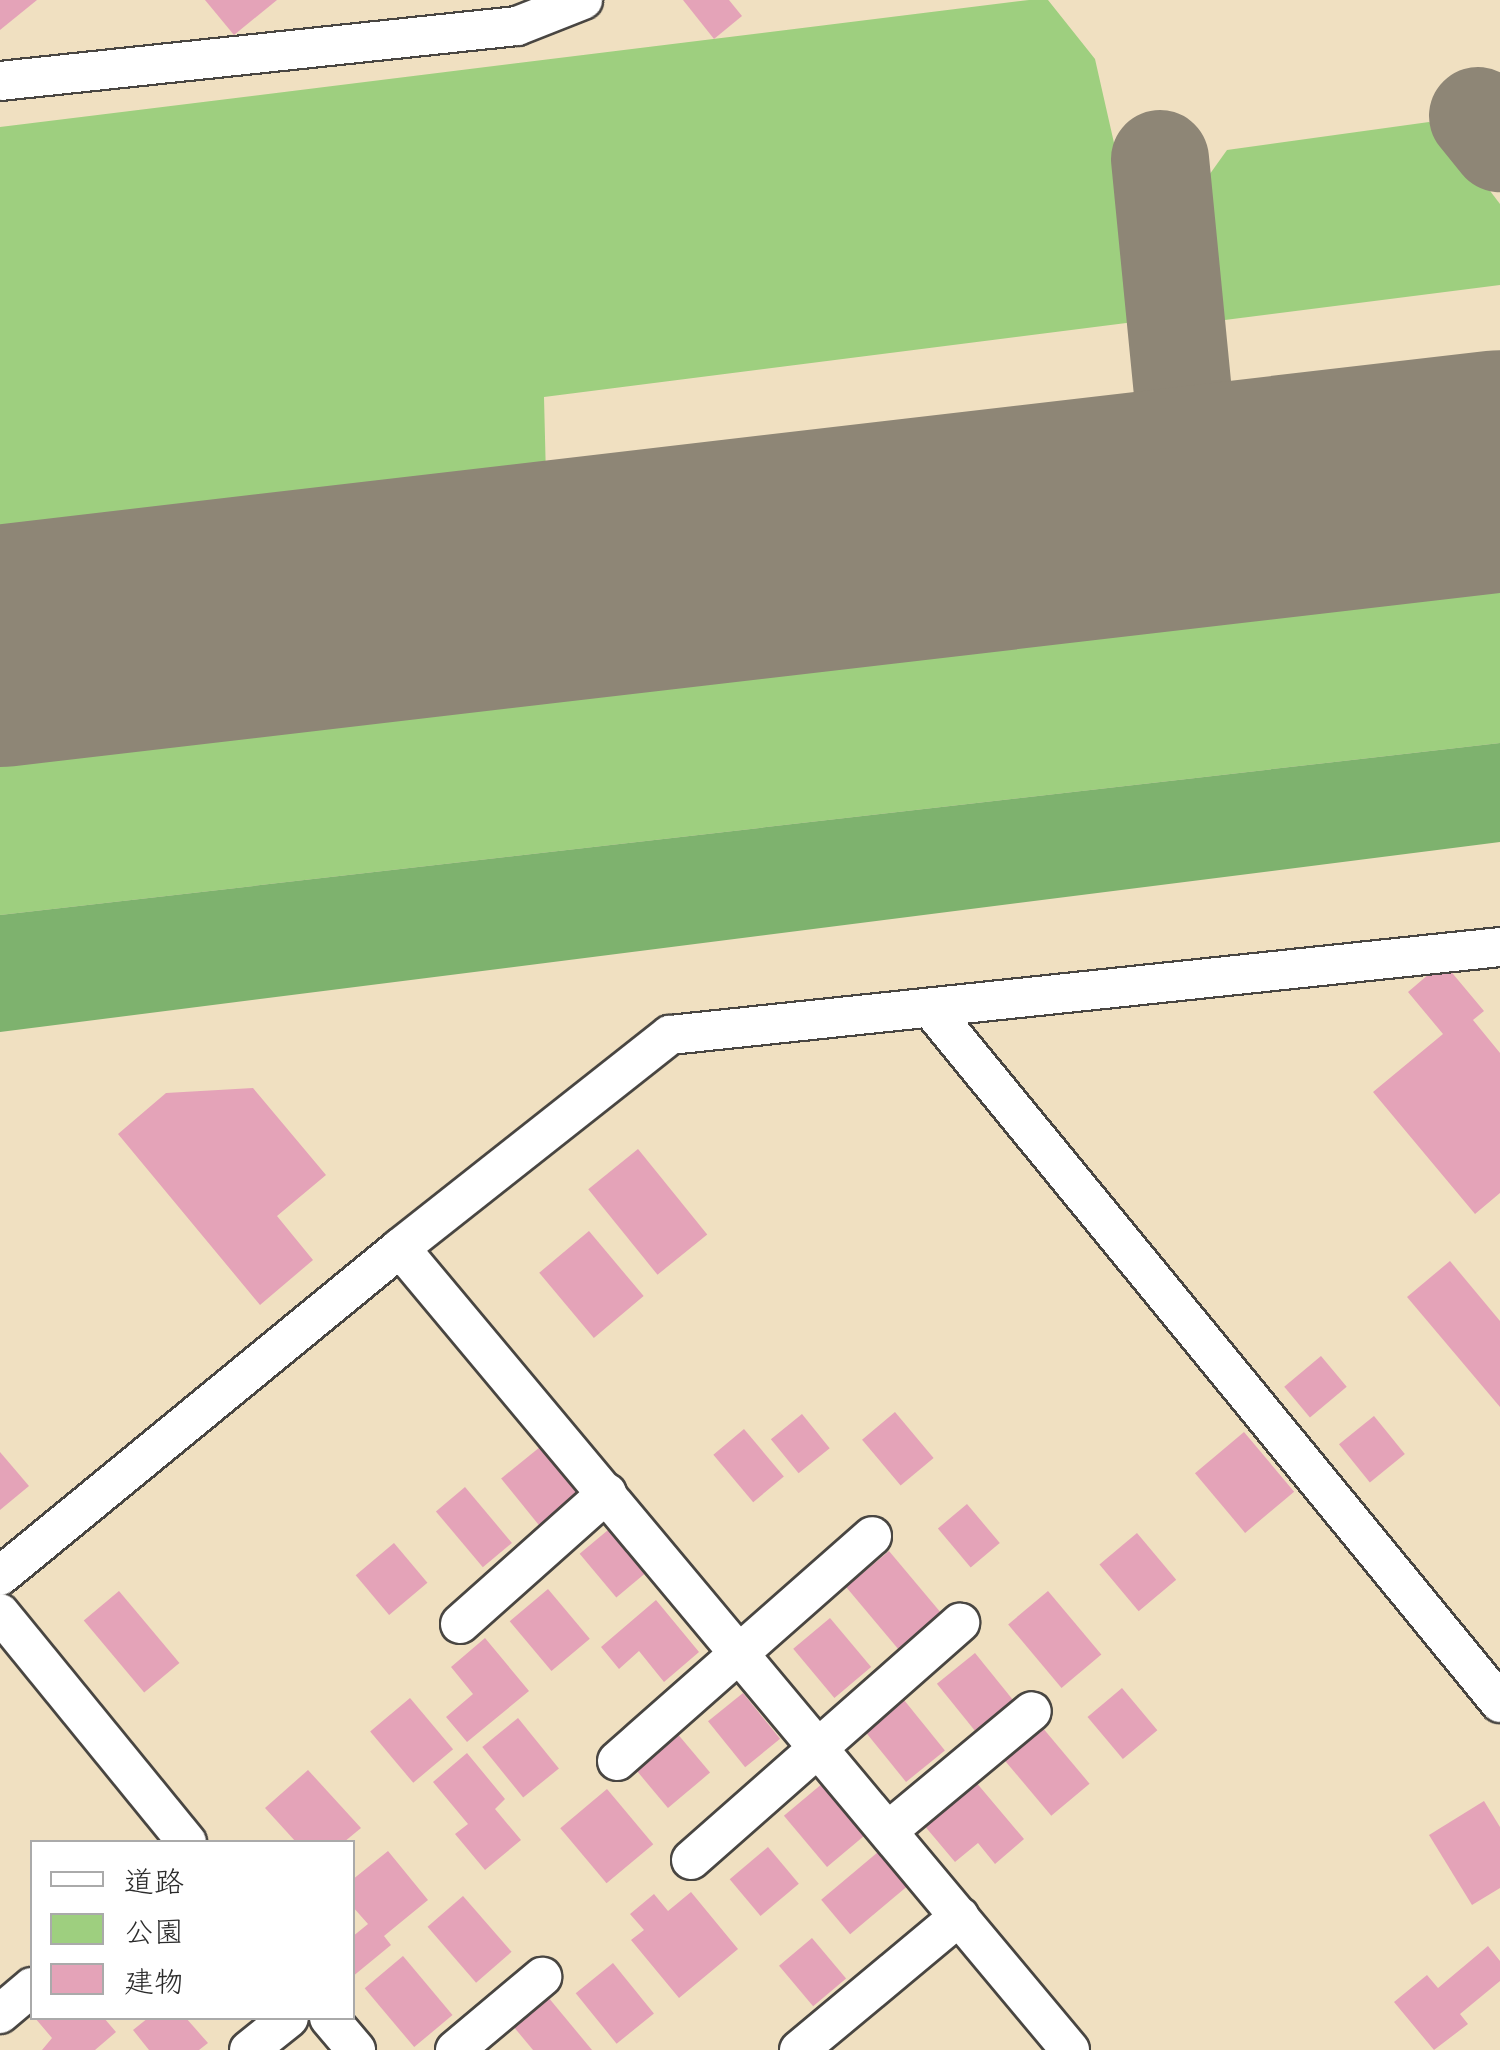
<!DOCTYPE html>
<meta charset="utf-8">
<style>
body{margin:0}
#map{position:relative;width:1500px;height:2050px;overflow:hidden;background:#f0e0c1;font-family:"Balsamiq Sans","Klee One",sans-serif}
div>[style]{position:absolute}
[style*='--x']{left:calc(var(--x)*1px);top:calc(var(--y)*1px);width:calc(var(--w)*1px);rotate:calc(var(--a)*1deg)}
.green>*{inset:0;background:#9ecf7f}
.forest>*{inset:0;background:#7eb26e}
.taxiway>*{height:98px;margin:-49px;padding:0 49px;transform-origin:49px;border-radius:49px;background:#8e8676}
.runway>*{height:242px;margin:-121px;padding:0 121px;transform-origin:121px;border-radius:121px;background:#8e8676}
.building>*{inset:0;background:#e4a3b8;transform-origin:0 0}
.roads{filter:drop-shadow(2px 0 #494642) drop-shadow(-2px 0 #494642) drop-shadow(0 2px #494642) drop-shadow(0 -2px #494642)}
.minor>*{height:38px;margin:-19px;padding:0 19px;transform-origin:19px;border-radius:19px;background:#fff}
span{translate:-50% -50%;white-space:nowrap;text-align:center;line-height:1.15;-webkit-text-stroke:8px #fff;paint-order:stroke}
.legend{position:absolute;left:30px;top:1840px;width:325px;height:180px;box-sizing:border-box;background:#fff;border:2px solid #aaa;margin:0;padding:12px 18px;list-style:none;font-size:30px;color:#2b2b2b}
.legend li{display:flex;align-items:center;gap:20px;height:50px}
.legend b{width:50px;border:2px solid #aaa}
</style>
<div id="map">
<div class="green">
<i style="clip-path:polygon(1029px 0,1048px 0,1095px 59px,1119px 165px,1142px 321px,544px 397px,546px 478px,0 543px,0 127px)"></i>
<i style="clip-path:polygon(1429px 122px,1452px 141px,1500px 204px,1500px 285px,1217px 321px,1207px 178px,1227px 150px)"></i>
<i style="clip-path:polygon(1500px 583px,1500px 743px,0 915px,0 704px,566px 638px,575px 694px)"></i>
</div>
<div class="forest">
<i style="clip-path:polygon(1500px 743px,1500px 842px,0 1032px,0 915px)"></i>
</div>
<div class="taxiway">
<i style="--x:1478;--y:116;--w:35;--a:51"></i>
<i style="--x:1160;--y:159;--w:349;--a:84.4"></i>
</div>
<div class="runway">
<i style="--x:0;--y:646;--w:1510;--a:-6.65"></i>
</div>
<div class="building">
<i style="clip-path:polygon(0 0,37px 0,0 30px)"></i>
<i style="clip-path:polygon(205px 0,277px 0,234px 35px)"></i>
<i style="clip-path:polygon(683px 0,729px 0,742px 16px,714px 39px)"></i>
<i style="clip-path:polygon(1443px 962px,1484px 1011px,1473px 1020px,1500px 1053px,1500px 1193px,1475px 1214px,1373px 1092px,1443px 1034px,1408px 992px)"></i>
<i style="clip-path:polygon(253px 1088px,326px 1175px,277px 1216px,313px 1260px,260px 1305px,118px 1134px,166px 1093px)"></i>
<i style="left:638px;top:1149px;width:110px;height:64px;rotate:51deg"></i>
<i style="left:589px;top:1231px;width:85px;height:65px;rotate:50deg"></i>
<i style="clip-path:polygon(1450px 1261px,1500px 1321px,1500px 1407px,1407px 1297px)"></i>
<i style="left:1321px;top:1356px;width:40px;height:48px;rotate:50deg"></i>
<i style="left:895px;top:1412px;width:60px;height:43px;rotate:50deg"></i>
<i style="left:802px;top:1414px;width:44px;height:40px;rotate:51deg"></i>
<i style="left:1374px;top:1416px;width:49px;height:45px;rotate:51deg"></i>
<i style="left:744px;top:1429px;width:62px;height:40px;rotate:50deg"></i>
<i style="left:1244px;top:1432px;width:78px;height:64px;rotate:50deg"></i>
<i style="left:540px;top:1447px;width:62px;height:50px;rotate:51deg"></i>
<i style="clip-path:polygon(0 1452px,29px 1486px,0 1510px)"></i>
<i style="left:465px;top:1487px;width:73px;height:38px;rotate:50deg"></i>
<i style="left:967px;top:1504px;width:51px;height:38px;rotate:50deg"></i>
<i style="left:608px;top:1530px;width:57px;height:37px;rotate:50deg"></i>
<i style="left:1137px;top:1533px;width:61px;height:49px;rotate:50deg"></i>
<i style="left:394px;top:1543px;width:52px;height:50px;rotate:50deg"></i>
<i style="left:889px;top:1551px;width:81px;height:56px;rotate:50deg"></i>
<i style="left:548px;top:1589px;width:65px;height:50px;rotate:50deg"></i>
<i style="left:119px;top:1591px;width:94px;height:46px;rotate:50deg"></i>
<i style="left:1048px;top:1591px;width:83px;height:52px;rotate:50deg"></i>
<i style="clip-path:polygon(656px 1600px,699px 1652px,664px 1682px,639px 1651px,619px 1669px,601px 1647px)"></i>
<i style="left:830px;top:1618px;width:64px;height:48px;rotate:50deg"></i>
<i style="clip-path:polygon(485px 1638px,529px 1691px,467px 1742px,446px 1717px,473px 1694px,451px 1667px)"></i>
<i style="left:975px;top:1653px;width:62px;height:49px;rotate:51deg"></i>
<i style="left:1122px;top:1688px;width:55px;height:45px;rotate:50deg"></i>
<i style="left:743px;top:1693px;width:59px;height:45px;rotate:51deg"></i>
<i style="left:410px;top:1698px;width:67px;height:52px;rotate:50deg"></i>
<i style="left:904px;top:1700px;width:65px;height:50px;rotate:51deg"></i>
<i style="left:518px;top:1718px;width:65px;height:46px;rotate:51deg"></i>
<i style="left:1042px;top:1727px;width:74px;height:50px;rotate:50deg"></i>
<i style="left:676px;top:1732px;width:53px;height:55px;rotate:50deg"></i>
<i style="clip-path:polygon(467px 1753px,505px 1799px,495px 1809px,521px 1840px,485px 1870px,455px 1834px,468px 1824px,433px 1782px)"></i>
<i style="clip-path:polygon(308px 1770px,361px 1828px,344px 1842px,296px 1842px,265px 1808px)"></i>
<i style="clip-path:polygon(975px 1781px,1024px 1839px,995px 1864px,978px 1843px,955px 1862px,923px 1824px)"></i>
<i style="left:823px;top:1783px;width:67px;height:51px;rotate:50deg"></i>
<i style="left:607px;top:1789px;width:72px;height:61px;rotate:50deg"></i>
<i style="clip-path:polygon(1484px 1801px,1500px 1827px,1500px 1888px,1472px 1905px,1429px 1835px)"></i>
<i style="left:768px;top:1847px;width:48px;height:50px;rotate:50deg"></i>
<i style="left:884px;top:1847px;width:45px;height:82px;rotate:50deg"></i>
<i style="clip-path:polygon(388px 1851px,428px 1900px,384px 1936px,391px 1945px,352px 1977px,352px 1937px,368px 1924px,352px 1906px,352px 1880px)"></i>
<i style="clip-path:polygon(691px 1892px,738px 1949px,679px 1998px,631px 1940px,644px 1930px,630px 1914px,654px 1894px,668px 1911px)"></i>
<i style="left:463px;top:1896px;width:74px;height:47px;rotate:49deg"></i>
<i style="left:812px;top:1938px;width:53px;height:43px;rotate:50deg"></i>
<i style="clip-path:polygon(1488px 1946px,1500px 1961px,1500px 1981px,1460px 2014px,1468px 2024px,1434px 2050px,1394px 2002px,1427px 1975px,1438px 1988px)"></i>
<i style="left:403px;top:1956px;width:77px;height:50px;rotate:50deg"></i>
<i style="left:613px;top:1963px;width:65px;height:48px;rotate:51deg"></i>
<i style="clip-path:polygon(548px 1997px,592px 2050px,533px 2050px,513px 2026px)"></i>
<i style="clip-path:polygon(35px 2018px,104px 2018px,116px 2032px,95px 2050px,42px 2050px,52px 2038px)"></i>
<i style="clip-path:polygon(148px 2018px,186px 2018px,208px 2043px,199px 2050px,149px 2050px,133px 2030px)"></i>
</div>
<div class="roads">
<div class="minor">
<i style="--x:0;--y:81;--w:520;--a:-6.07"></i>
<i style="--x:517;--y:26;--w:71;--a:-21.5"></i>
<i style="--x:932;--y:1010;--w:896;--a:50.66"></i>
<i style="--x:400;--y:1248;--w:1045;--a:50.12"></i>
<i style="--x:0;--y:1576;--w:517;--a:-39.35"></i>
<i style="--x:400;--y:1248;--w:344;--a:-38.3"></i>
<i style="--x:670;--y:1035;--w:835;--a:-6.05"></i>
<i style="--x:0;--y:1613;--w:296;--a:50.8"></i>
<i style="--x:460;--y:1624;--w:197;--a:-41.7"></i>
<i style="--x:617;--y:1761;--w:340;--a:-41.4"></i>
<i style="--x:888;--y:1831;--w:187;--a:-39.8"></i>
<i style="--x:691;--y:1860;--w:359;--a:-41.4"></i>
<i style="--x:0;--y:2014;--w:42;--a:-40.2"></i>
<i style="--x:329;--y:2018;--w:42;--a:49.8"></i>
<i style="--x:249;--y:2050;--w:51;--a:-38.7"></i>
<i style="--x:455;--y:2050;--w:114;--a:-40"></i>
<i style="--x:799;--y:2050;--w:209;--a:-39.8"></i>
</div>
</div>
<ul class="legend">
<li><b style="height:12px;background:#fff"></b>道路</li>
<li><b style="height:28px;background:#9ecf7f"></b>公園</li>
<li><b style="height:28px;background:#e4a3b8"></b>建物</li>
</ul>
</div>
